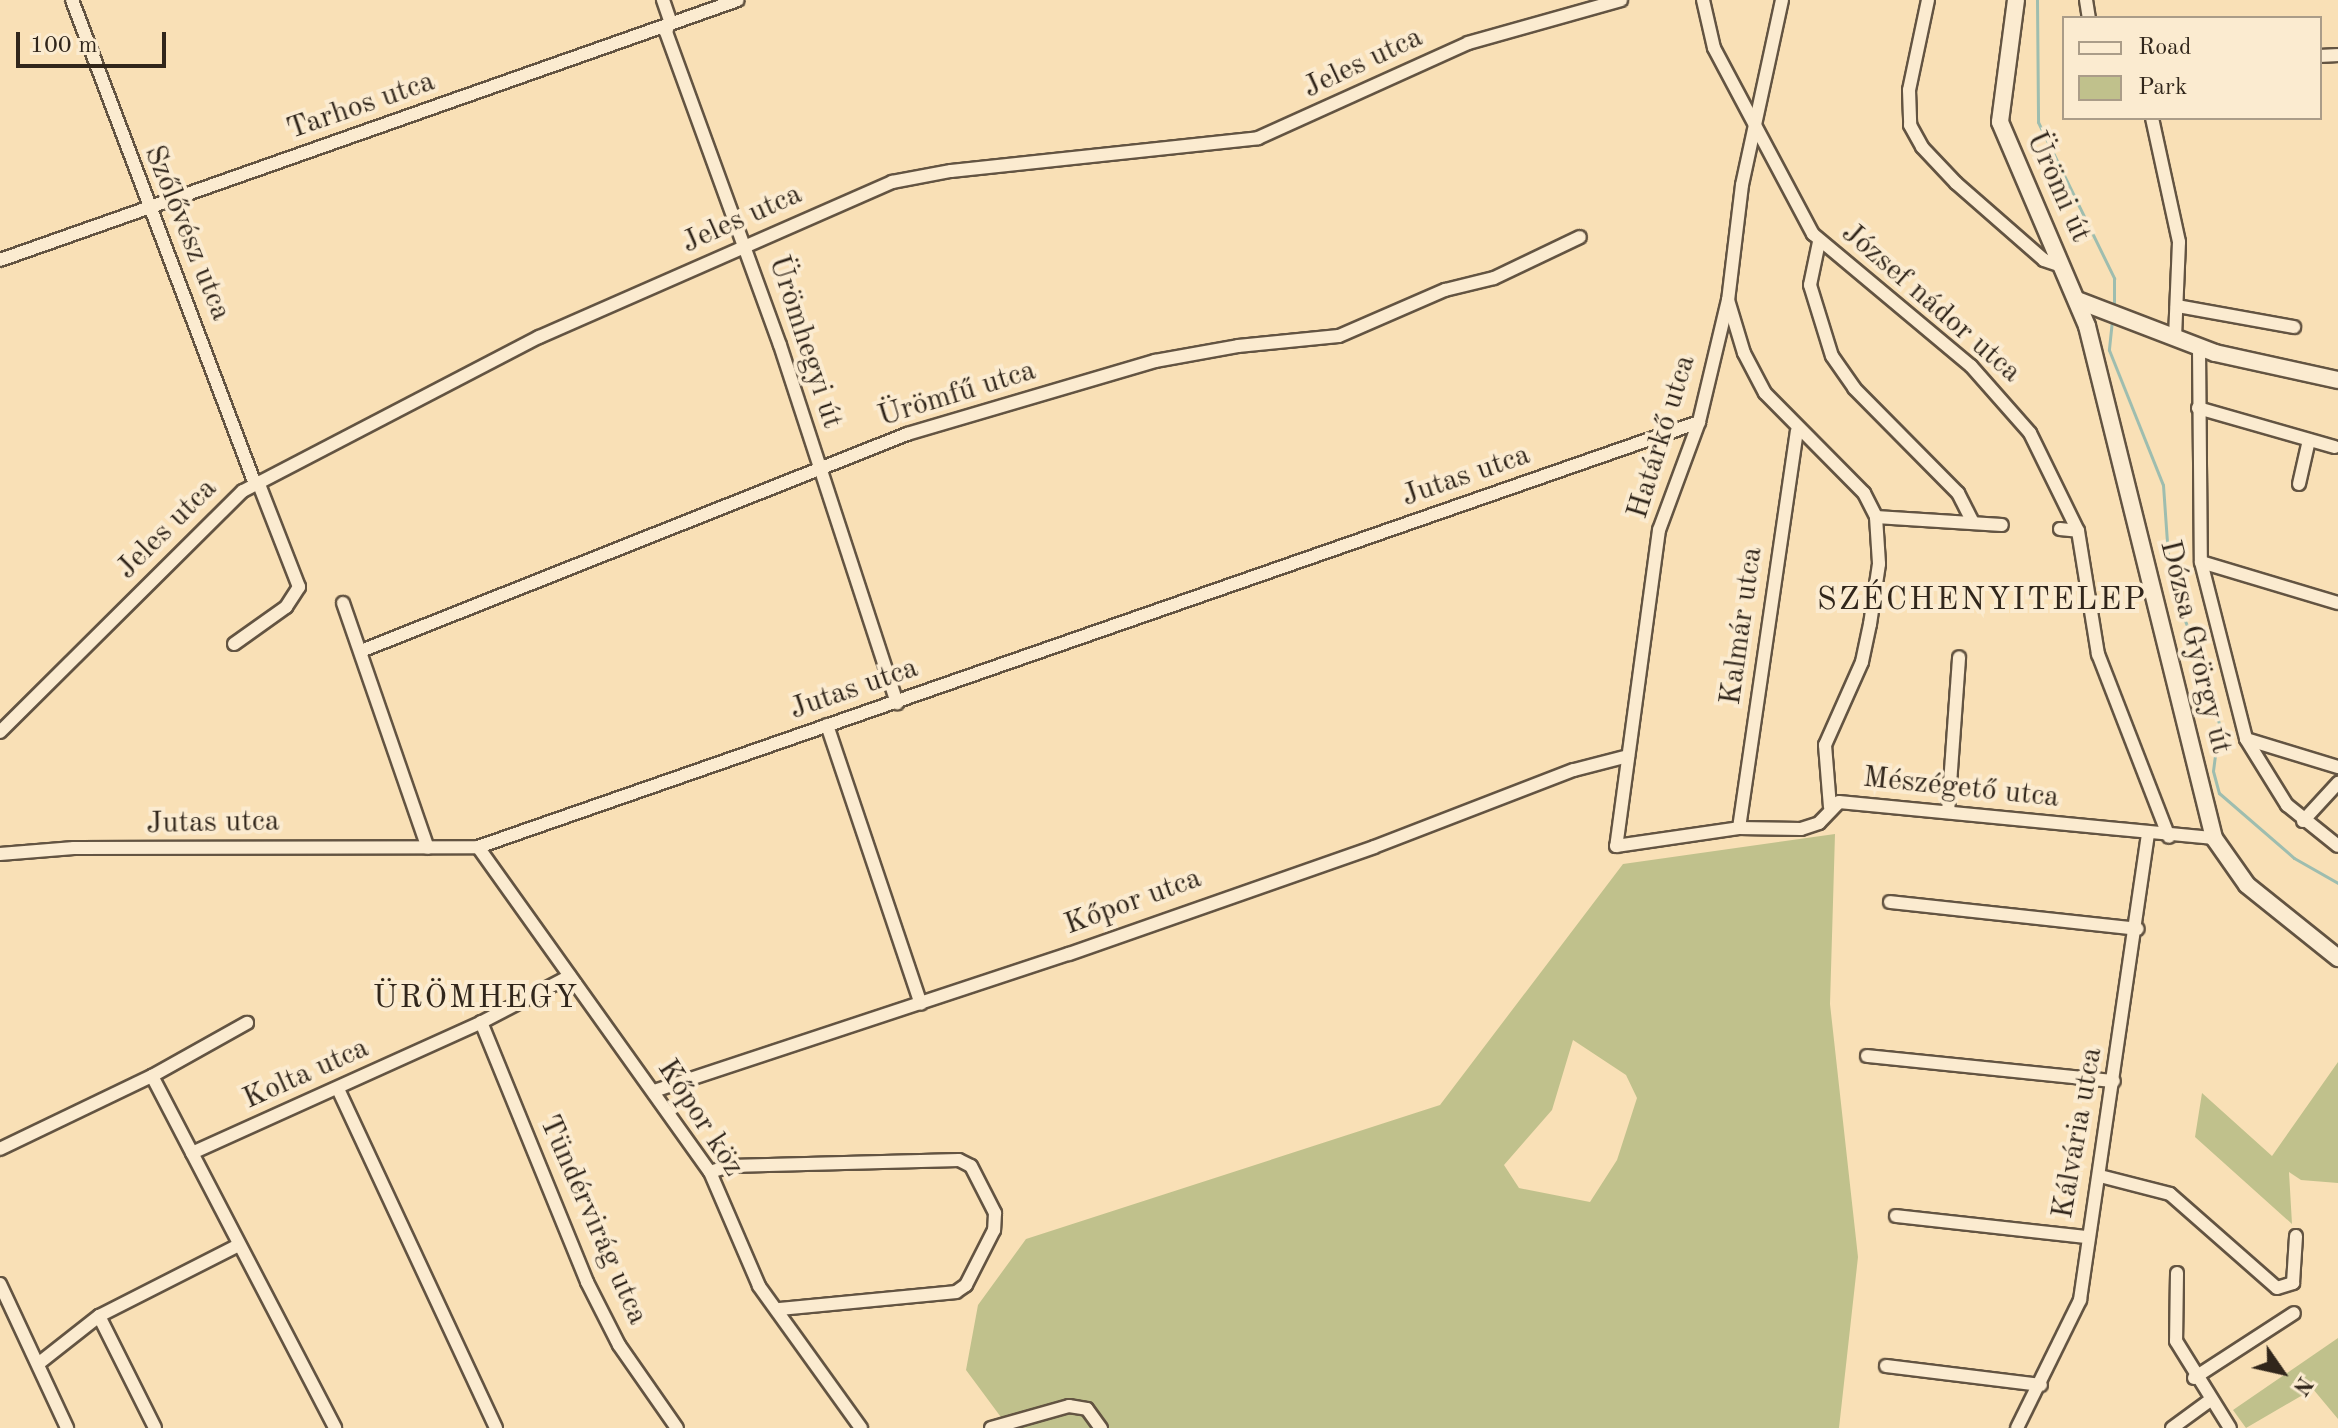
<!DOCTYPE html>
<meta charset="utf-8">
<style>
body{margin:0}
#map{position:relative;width:2338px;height:1428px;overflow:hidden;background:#f9e0b6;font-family:"Old Standard TT",serif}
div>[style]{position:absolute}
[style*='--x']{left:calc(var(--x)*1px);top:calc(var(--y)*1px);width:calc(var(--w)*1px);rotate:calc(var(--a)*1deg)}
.green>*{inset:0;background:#c0c18c}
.stream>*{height:3px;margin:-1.5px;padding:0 1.5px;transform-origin:1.5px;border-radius:1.5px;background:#9ebdaf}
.roads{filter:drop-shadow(2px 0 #635442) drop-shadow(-2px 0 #635442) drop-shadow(0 2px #635442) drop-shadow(0 -2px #635442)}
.street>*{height:12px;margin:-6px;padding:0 6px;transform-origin:6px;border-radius:6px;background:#fbebd0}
.secondary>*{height:16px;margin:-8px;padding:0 8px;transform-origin:8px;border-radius:8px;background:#fbebd0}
span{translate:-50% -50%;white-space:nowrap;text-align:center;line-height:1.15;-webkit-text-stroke:8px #fbebd0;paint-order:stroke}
.street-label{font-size:30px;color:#31261b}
.neighbourhood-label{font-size:32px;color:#31261b;letter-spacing:2px}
.legend{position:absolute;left:2062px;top:16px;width:260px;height:104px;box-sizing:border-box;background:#fbebd0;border:2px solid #aa9c88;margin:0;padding:10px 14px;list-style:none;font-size:24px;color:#31261b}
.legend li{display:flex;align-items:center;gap:16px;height:40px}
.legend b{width:40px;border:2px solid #aa9c88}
.north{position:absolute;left:2242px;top:1332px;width:80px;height:80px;-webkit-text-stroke:6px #fbebd0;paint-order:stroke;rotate:124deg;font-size:22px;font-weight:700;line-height:32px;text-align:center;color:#31261b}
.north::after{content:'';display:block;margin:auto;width:28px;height:36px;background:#31261b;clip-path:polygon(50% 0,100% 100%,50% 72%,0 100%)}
.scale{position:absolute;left:16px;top:32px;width:150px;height:36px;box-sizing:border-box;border:4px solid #31261b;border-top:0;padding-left:10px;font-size:24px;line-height:28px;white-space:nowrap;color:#31261b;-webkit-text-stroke:6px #fbebd0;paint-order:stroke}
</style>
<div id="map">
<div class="green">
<i style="clip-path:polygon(evenodd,1835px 834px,1830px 1004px,1858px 1257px,1839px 1428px,1009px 1428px,966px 1370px,978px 1305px,1026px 1239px,1440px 1105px,1623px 864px,1835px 834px,1573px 1040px,1626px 1075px,1637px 1098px,1617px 1160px,1590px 1202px,1519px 1188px,1504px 1165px,1552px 1110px,1573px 1040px)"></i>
<i style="clip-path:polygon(2338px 1062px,2338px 1183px,2301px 1180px,2289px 1172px,2292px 1224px,2195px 1137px,2202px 1093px,2272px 1156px)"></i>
<i style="clip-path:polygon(2338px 1338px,2338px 1419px,2313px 1389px,2246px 1428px,2233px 1410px)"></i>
</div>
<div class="stream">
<i style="--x:2037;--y:0;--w:122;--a:89.5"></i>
<i style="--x:2038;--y:122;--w:174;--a:64"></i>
<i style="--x:2114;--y:278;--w:31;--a:90"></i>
<i style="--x:2112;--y:320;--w:30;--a:96"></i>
<i style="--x:2109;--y:350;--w:145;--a:68.2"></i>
<i style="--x:2163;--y:485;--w:101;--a:86"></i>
<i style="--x:2170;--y:586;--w:94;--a:66.7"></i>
<i style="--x:2207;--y:672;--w:53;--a:77"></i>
<i style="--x:2219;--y:724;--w:47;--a:97.3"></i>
<i style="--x:2213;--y:771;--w:23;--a:75"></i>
<i style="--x:2219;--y:793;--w:99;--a:40.9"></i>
<i style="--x:2294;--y:858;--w:51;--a:29.6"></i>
</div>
<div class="roads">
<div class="street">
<i style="--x:72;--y:0;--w:517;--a:69.29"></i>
<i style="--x:663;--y:0;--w:21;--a:71"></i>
<i style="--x:670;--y:20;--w:13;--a:108"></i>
<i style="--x:666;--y:32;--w:333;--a:70"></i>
<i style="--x:780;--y:345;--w:377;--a:71.9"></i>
<i style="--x:1703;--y:0;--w:49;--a:77.1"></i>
<i style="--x:1714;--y:48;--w:211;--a:62"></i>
<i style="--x:1813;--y:234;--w:206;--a:39.9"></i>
<i style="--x:1971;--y:366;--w:89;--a:48.6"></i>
<i style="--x:2030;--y:433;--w:109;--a:63.9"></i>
<i style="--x:2078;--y:531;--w:125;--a:80.8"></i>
<i style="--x:2098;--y:654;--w:196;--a:68.8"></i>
<i style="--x:1782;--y:0;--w:189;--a:102.2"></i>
<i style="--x:1742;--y:185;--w:116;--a:96.9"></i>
<i style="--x:1728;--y:300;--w:125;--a:103.4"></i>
<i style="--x:1699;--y:422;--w:115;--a:110.3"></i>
<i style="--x:1659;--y:530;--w:319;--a:97.7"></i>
<i style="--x:1616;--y:846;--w:124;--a:-8.3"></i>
<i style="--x:1739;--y:828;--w:62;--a:0.9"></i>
<i style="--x:1801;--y:829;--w:19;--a:-18"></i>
<i style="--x:1819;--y:823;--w:29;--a:-46"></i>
<i style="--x:1839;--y:802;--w:377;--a:5.5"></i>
<i style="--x:1928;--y:0;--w:92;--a:101.9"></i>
<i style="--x:1909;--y:90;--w:35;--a:88"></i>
<i style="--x:1910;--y:125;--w:25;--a:61"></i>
<i style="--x:1922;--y:147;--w:50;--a:46.6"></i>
<i style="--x:1956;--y:183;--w:117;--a:41.2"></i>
<i style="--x:2044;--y:260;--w:18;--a:19"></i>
<i style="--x:2086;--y:0;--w:18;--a:81"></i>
<i style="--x:2320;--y:56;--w:18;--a:-3"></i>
<i style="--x:2152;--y:118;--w:127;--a:77.7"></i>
<i style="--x:2179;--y:242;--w:94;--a:92.4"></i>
<i style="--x:1819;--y:242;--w:44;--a:101.8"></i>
<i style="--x:1810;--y:285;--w:74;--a:72.8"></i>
<i style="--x:1832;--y:356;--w:39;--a:55"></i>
<i style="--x:1854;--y:388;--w:148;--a:45.3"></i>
<i style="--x:1958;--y:493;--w:33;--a:63"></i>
<i style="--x:0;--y:260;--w:782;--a:-19.41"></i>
<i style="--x:1728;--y:300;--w:55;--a:73.2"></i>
<i style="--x:1744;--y:353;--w:45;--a:62.3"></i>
<i style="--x:1765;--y:393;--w:141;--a:45.3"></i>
<i style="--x:1864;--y:493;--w:27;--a:63"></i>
<i style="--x:1876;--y:517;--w:47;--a:86.3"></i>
<i style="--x:1879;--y:564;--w:61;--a:98.5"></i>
<i style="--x:1870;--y:624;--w:39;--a:102"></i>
<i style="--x:1862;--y:662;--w:91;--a:114"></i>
<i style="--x:1825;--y:745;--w:62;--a:85.4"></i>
<i style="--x:2177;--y:306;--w:119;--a:10.2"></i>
<i style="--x:2199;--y:348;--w:214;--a:89.5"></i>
<i style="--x:2201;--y:562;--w:183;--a:75.7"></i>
<i style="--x:2246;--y:739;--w:78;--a:58.2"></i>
<i style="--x:2287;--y:805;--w:65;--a:38.8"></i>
<i style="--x:2198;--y:408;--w:142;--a:15.9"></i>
<i style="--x:2299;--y:484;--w:45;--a:-77.2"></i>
<i style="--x:1876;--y:517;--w:126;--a:3.6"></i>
<i style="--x:2060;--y:529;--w:18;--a:6"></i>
<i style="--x:2201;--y:562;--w:143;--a:16.7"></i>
<i style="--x:343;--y:603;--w:259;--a:70.9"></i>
<i style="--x:234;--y:644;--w:64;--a:-35.4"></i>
<i style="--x:286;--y:607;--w:24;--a:-57"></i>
<i style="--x:299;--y:587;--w:113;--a:-111.3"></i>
<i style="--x:361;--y:651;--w:588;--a:-21.67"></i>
<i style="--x:907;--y:434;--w:259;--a:-16.4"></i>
<i style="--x:1155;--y:361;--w:84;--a:-10.2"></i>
<i style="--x:1238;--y:346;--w:101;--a:-5.7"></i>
<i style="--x:1339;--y:336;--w:116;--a:-23.5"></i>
<i style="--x:1445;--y:290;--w:50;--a:-13.8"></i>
<i style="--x:1494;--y:278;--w:95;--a:-25.5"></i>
<i style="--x:827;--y:725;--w:294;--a:71.4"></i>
<i style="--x:0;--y:732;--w:342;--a:-44.8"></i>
<i style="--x:243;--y:491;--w:334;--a:-27.5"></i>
<i style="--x:539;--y:337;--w:386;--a:-23.7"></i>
<i style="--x:892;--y:182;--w:60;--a:-10.6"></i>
<i style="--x:951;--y:171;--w:309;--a:-6.1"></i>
<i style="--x:1258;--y:138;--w:230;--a:-24.3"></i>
<i style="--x:1468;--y:43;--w:159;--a:-15.7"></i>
<i style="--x:2246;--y:739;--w:96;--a:16.9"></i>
<i style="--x:1948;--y:812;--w:155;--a:-85.9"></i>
<i style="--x:2303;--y:821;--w:52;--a:-47.4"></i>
<i style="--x:1739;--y:828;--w:401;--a:-81.7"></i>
<i style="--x:478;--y:847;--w:399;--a:54.5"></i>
<i style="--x:710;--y:1172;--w:124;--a:66.7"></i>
<i style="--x:759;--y:1286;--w:175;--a:54.3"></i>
<i style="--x:0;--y:854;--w:74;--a:-4.6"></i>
<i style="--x:74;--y:848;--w:404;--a:-0.1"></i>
<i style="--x:478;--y:847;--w:1293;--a:-19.19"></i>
<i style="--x:1890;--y:902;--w:249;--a:6.2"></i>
<i style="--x:481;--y:1022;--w:281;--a:67.8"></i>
<i style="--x:587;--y:1282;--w:71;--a:63.1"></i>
<i style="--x:619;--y:1345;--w:101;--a:55.1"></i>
<i style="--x:1867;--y:1056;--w:248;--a:5.8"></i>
<i style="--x:152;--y:1076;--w:397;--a:62.5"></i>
<i style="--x:338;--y:1089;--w:374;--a:65"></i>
<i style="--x:654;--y:1091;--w:437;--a:-18.3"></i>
<i style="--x:1069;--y:954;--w:323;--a:-19.3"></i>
<i style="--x:1374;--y:847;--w:214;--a:-21.1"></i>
<i style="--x:1574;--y:770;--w:56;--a:-14.5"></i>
<i style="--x:0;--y:1149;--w:169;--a:-25.7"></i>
<i style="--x:152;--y:1076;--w:109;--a:-29.2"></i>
<i style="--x:192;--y:1153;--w:318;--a:-24.3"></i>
<i style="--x:482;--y:1022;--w:99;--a:-27.6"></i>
<i style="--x:710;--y:1172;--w:21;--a:-17"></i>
<i style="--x:730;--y:1166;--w:229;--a:-1.5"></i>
<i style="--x:959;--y:1160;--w:13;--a:27"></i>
<i style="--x:971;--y:1166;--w:53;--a:62.9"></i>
<i style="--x:995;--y:1213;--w:17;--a:93"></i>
<i style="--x:994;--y:1230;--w:62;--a:117"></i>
<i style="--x:966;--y:1285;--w:12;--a:145"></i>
<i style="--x:956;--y:1292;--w:179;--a:174.5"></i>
<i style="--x:2100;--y:1176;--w:72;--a:14.4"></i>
<i style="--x:2170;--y:1194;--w:142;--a:41.3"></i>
<i style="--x:2277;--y:1288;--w:17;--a:-17"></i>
<i style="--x:2293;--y:1283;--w:47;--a:-86.3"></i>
<i style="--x:1896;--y:1216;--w:192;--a:6.3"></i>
<i style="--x:2177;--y:1273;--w:68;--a:90.8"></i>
<i style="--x:2176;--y:1341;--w:102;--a:58.2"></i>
<i style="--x:0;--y:1284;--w:159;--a:65"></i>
<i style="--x:99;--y:1316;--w:125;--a:63.4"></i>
<i style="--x:38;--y:1364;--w:78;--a:-38.2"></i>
<i style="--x:99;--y:1316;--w:157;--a:-26.9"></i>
<i style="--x:1886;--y:1366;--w:156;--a:7"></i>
<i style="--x:2194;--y:1378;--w:119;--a:-33"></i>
<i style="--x:991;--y:1428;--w:81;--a:-15.8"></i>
<i style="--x:1069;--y:1406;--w:18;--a:9"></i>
<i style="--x:1087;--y:1409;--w:24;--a:54"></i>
<i style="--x:2017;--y:1428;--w:143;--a:-63.8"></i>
<i style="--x:2080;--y:1300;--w:471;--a:-81.7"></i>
<i style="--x:2172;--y:1428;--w:46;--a:-36.1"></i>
</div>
<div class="secondary">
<i style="--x:2016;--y:0;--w:123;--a:97.5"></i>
<i style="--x:2000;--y:122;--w:222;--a:66.9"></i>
<i style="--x:2087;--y:326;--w:528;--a:76.07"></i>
<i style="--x:2214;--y:838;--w:57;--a:54.9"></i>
<i style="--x:2247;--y:885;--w:117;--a:38.7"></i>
<i style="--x:2077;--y:300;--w:148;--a:21"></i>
<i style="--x:2215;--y:353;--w:126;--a:12.4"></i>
</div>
</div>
<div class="street-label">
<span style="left:1363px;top:63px;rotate:-25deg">Jeles utca</span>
<span style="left:361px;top:106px;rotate:-19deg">Tarhos utca</span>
<span style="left:2058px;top:187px;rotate:66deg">Ürömi út</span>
<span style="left:742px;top:219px;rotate:-24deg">Jeles utca</span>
<span style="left:187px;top:233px;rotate:68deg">Szőlővész utca</span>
<span style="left:1931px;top:303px;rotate:41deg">József nádor utca</span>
<span style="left:805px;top:342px;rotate:72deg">Ürömhegyi út</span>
<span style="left:957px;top:394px;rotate:-17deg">Ürömfű utca</span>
<span style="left:1662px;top:437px;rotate:-73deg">Határkő utca</span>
<span style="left:1466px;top:476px;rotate:-19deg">Jutas utca</span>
<span style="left:167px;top:529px;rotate:-45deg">Jeles utca</span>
<span style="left:1742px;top:626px;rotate:-82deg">Kalmár utca</span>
<span style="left:2195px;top:647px;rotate:76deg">Dózsa György út</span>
<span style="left:854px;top:689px;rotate:-19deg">Jutas utca</span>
<span style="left:1961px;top:788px;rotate:6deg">Mészégető utca</span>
<span style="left:213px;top:823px;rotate:-1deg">Jutas utca</span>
<span style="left:1133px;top:902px;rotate:-20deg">Kőpor utca</span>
<span style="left:306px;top:1074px;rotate:-24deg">Kolta utca</span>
<span style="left:700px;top:1118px;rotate:57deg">Kőpor köz</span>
<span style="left:2078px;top:1133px;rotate:-80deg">Kálvária utca</span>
<span style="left:593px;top:1220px;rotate:66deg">Tündérvirág utca</span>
</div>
<div class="neighbourhood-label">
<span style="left:1982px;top:601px">SZÉCHENYITELEP</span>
<span style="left:476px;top:999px">ÜRÖMHEGY</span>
</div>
<ul class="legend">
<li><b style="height:10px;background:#fbebd0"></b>Road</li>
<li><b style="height:22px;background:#c0c18c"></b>Park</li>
</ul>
<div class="north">N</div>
<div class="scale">100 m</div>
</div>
